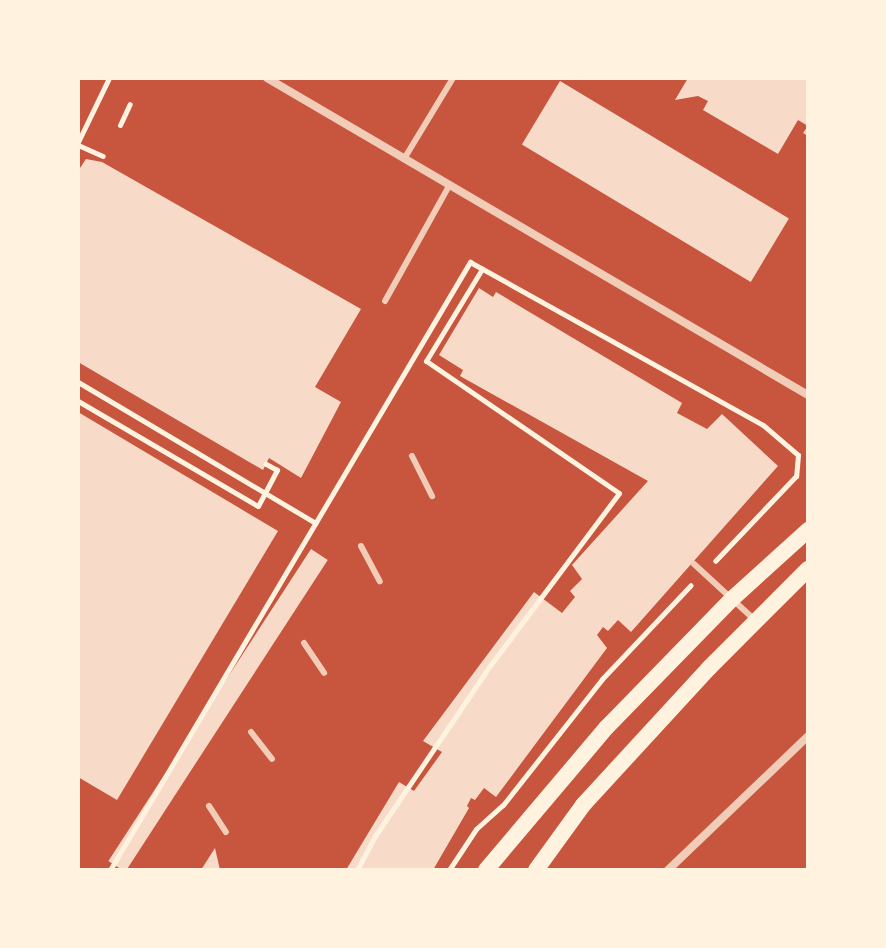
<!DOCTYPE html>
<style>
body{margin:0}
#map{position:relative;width:886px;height:948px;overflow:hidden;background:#c8553d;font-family:Roboto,sans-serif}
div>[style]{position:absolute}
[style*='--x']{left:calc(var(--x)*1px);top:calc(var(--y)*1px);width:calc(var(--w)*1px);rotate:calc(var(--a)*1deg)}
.building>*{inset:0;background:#f7dbc8;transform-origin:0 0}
.path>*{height:5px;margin:-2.5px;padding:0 2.5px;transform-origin:2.5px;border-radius:2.5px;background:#fff3e0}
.service>*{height:6px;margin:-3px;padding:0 3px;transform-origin:3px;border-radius:3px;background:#f1ccb7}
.minor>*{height:8px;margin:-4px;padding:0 4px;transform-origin:4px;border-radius:4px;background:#f1ccb7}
.secondary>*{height:16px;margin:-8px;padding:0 8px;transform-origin:8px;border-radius:8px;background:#fff3e0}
span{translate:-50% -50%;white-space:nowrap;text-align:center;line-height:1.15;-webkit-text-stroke:8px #fff3e0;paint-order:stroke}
.frame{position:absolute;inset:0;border:80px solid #fff3e0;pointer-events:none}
</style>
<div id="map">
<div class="building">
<i style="clip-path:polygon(688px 78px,807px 78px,808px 136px,803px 133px,808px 126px,798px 120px,778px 154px,703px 110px,708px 101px,698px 96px,675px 100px)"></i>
<i style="left:560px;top:81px;width:267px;height:74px;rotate:31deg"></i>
<i style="clip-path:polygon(86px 159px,102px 162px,361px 309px,315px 387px,341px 402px,301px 478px,269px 458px,263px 470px,78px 362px,78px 171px)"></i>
<i style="clip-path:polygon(479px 288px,493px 297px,496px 292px,682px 403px,677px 413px,707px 429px,722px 414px,778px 466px,631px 632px,618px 620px,608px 631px,603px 627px,597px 635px,607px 648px,496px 797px,484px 788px,475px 800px,471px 798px,467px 806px,469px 808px,433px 870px,346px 870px,399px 782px,414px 791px,442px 752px,423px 741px,534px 592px,562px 613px,575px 597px,570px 591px,582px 579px,572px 565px,648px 481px,460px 376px,463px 370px,439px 355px)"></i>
<i style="clip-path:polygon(78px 412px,278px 531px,117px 800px,78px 777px)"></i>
<i style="left:311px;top:549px;width:20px;height:372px;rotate:33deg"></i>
<i style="clip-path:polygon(215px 848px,220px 870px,201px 870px)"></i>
</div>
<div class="path">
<i style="--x:120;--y:125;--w:23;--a:-65"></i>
<i style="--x:78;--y:142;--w:71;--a:-64.2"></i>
<i style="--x:78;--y:145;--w:27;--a:24"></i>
<i style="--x:78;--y:382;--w:276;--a:30.7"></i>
<i style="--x:78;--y:401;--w:208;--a:30.3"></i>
<i style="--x:258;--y:506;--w:41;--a:-62.2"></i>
<i style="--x:277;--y:470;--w:13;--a:-151"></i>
<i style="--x:110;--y:870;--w:707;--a:-59.37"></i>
<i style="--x:470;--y:262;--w:335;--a:29.1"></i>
<i style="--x:763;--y:425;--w:46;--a:40.6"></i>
<i style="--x:798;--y:455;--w:21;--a:95"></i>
<i style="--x:796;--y:476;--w:117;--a:133.6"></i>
<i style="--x:357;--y:870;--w:38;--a:-62"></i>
<i style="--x:375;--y:836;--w:204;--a:-56"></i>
<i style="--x:489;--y:667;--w:217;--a:-53.2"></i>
<i style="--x:619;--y:493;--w:234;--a:-145.6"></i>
<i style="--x:426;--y:361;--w:108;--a:-58.7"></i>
<i style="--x:449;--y:870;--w:49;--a:-56.6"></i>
<i style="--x:476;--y:829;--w:36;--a:-42"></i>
<i style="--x:503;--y:805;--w:160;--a:-51.8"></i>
<i style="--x:602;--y:679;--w:129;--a:-46.6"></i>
</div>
<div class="service">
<i style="--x:404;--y:159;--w:95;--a:-58.8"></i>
<i style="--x:385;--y:301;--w:132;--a:-60.9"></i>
<i style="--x:412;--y:456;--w:45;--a:63.4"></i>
<i style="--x:361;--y:546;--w:40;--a:62"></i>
<i style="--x:694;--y:564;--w:83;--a:42.6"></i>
<i style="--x:304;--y:643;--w:36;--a:56"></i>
<i style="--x:251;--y:732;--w:34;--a:52"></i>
<i style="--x:209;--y:806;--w:31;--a:57"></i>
</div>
<div class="minor">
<i style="--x:267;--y:78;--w:627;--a:30.37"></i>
<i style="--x:668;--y:870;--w:194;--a:-43.7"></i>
</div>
<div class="secondary">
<i style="--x:486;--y:870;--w:187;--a:-49.8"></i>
<i style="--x:607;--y:727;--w:179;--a:-45.7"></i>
<i style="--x:732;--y:599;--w:103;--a:-42.2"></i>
<i style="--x:536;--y:870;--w:80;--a:-54.1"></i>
<i style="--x:583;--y:805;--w:186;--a:-47.4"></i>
<i style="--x:709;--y:668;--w:140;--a:-45"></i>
</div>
<div class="frame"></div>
</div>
